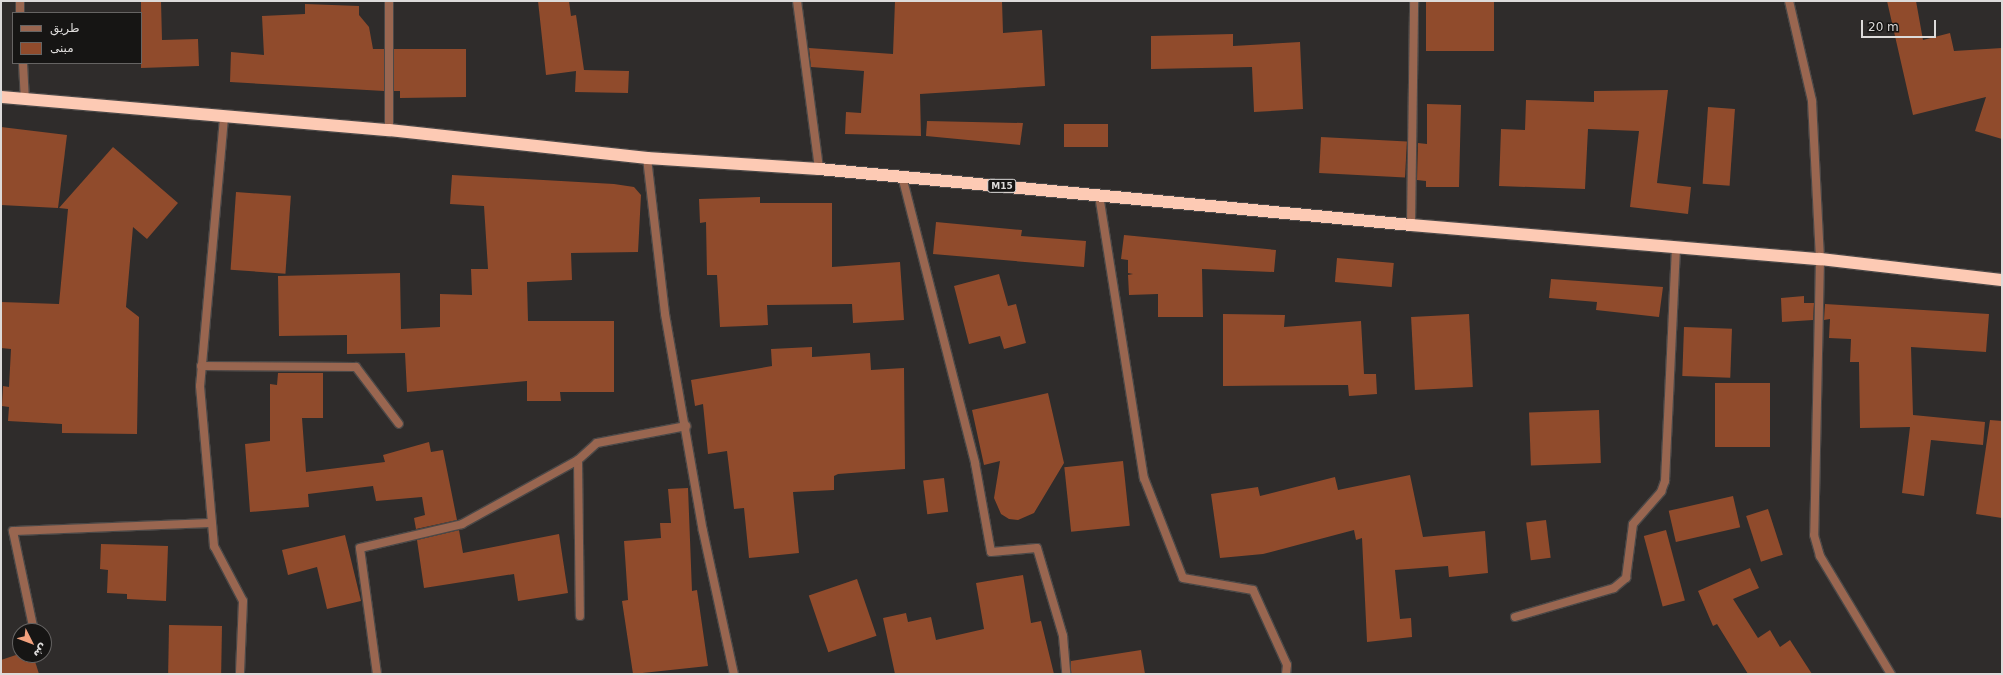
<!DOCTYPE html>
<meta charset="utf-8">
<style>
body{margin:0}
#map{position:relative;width:2003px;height:675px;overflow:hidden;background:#2f2c2b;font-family:"DejaVu Sans","Noto Sans Arabic",sans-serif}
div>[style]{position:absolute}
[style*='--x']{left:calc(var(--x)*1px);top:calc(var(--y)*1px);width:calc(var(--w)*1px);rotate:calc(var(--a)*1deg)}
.building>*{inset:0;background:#904b2c;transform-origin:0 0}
.roads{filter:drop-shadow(1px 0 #4b4847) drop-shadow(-1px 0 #4b4847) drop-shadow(0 1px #4b4847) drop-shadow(0 -1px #4b4847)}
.street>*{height:8px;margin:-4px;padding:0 4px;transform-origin:4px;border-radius:4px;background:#996650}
.highway>*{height:12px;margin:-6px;padding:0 6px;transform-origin:6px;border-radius:6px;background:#fdcab4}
span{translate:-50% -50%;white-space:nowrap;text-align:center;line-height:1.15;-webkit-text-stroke:3.5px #161514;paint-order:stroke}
.shield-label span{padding:1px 3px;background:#161514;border:1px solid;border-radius:3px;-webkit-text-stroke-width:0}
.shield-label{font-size:9px;color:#dddbda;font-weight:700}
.frame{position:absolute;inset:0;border:2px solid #dddbda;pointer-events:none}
.legend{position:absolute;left:12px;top:12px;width:130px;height:52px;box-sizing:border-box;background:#161514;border:1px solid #666463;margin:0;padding:5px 7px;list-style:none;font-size:12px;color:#dddbda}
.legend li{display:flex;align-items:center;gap:8px;height:20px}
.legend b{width:20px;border:1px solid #666463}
.north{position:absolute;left:12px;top:623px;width:40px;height:40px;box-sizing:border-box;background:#161514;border:1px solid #666463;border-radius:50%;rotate:132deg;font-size:11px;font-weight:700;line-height:16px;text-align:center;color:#dddbda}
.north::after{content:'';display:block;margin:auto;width:14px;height:18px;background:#f2a17e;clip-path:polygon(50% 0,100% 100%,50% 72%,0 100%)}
.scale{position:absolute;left:1861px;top:20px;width:75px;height:18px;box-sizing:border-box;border:2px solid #dddbda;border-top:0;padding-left:5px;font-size:12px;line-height:14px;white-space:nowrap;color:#dddbda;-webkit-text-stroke:3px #161514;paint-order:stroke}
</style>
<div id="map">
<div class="building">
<i style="clip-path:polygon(141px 1px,161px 1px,162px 40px,198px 39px,199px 66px,141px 68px)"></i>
<i style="clip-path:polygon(538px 1px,569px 1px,571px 16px,576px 15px,584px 70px,629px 71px,628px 93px,575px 92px,576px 71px,546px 75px)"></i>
<i style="clip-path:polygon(895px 1px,1002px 1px,1003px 33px,1042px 30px,1045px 86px,920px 94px,921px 136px,845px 134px,846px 112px,861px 113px,864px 71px,811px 67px,809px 48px,893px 54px)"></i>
<i style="left:1426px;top:1px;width:68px;height:50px"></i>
<i style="clip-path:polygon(1887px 1px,1916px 1px,1923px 40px,1950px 33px,1954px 51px,2002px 48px,2002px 139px,1975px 131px,1986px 97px,1913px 115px)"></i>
<i style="clip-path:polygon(305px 4px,359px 6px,359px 15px,369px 27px,373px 49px,384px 49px,384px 91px,230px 82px,231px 52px,264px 55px,262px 16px,305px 14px)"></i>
<i style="clip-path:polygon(1233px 34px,1233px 46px,1300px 42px,1303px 109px,1254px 112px,1252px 67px,1151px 69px,1151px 36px)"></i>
<i style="clip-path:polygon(394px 49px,466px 49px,466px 97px,400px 98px,400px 91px,394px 91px)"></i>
<i style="clip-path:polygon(1668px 90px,1657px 183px,1691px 187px,1688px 214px,1630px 207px,1639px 131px,1588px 129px,1585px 189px,1499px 186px,1501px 129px,1525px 130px,1526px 100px,1594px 102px,1594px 91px)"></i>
<i style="clip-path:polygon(1427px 104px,1461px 105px,1459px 187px,1426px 187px,1426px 181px,1417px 180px,1418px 143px,1427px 144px)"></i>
<i style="left:1708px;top:107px;width:27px;height:77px;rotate:4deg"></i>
<i style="clip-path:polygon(927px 121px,1023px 123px,1020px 145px,926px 136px)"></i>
<i style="left:1064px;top:124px;width:44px;height:23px"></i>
<i style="clip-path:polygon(1px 127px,67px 135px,58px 208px,1px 205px)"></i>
<i style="left:1321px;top:137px;width:86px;height:36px;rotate:3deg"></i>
<i style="clip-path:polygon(113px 147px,178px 203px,147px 239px,133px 227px,126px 307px,139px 317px,137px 434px,62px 433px,62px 424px,8px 421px,9px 407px,2px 406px,3px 386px,9px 387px,11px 349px,1px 348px,1px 302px,59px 304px,68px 209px,59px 208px)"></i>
<i style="clip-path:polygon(452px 175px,614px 184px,634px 187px,641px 195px,638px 252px,571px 253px,572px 280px,527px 282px,528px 321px,614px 321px,614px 392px,560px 392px,561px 401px,527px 401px,527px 381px,407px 392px,405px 353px,347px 354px,347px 335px,279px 336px,278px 276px,400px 273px,401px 329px,440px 327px,440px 294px,472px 295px,471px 269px,488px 269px,484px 206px,450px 204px)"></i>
<i style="left:236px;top:192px;width:55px;height:78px;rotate:4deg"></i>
<i style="clip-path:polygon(760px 197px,760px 203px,832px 203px,832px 267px,900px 262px,904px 320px,853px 323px,852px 304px,767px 305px,768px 325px,720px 327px,717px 275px,707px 275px,706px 222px,700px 223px,699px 199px)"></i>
<i style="clip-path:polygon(936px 222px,1022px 230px,1021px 236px,1086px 241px,1084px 267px,933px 254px)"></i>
<i style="clip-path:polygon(1124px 235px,1276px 250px,1274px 272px,1202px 269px,1203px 317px,1158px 317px,1158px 294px,1129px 295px,1128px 275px,1133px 274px,1128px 273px,1128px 260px,1121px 259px)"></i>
<i style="left:1337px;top:258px;width:57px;height:24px;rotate:5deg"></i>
<i style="clip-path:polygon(999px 274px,1008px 306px,1016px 304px,1026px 343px,1004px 349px,1000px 336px,969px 344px,954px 286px)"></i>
<i style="clip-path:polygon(1551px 279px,1663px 287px,1659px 317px,1596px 310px,1597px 302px,1549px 298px)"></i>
<i style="clip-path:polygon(1804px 296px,1804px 303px,1814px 303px,1813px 320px,1782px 322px,1781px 298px)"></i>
<i style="clip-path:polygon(1825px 304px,1989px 314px,1986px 352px,1911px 347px,1913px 415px,1985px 422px,1983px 445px,1931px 440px,1924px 496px,1902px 493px,1910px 427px,1860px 428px,1859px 362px,1850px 362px,1851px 339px,1829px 338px,1830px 319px,1824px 320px)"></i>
<i style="clip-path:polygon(1223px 314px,1285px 315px,1284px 327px,1361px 321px,1364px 374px,1376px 374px,1377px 394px,1349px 396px,1348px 385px,1223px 386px)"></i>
<i style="left:1469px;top:314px;width:73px;height:58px;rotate:87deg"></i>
<i style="left:1684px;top:327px;width:48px;height:49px;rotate:2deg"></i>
<i style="clip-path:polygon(812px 347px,812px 357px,870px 353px,871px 370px,904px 368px,905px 469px,838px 474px,834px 476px,834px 490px,793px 492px,799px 553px,749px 558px,744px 508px,734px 509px,727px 451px,708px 454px,703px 404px,695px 406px,691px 380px,772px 366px,771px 349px)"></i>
<i style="clip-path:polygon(278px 373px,323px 373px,323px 418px,302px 418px,306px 472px,385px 462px,383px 455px,429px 442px,431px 452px,443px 450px,457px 520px,416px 529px,414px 518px,425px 515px,422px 497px,376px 501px,373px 486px,308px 494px,309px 507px,250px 512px,245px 444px,270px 441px,270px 384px,277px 385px)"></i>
<i style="left:1715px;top:383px;width:55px;height:64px"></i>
<i style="clip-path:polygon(1048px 393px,1064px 463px,1034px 513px,1018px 520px,1009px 519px,1001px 514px,994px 498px,1000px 461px,984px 465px,972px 410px)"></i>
<i style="left:1599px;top:410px;width:53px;height:70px;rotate:88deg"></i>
<i style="clip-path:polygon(1990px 420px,2002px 421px,2002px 518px,1976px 514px)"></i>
<i style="left:1123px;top:461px;width:65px;height:59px;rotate:84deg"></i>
<i style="clip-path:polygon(1410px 475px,1423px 537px,1485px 531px,1488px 573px,1449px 577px,1448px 566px,1395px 570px,1400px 619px,1411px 618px,1412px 637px,1367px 642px,1362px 538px,1356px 540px,1354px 530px,1263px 554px,1220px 558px,1211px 494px,1258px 487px,1260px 496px,1335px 477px,1338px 490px)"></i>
<i style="left:944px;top:478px;width:34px;height:21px;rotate:83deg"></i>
<i style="clip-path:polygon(688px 488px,692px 591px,697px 590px,708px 666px,633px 674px,622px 601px,628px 600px,624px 541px,661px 538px,660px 523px,671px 523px,668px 489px)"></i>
<i style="left:1733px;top:496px;width:32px;height:66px;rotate:77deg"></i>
<i style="left:1768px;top:509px;width:48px;height:23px;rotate:72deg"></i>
<i style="left:1546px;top:520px;width:38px;height:20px;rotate:83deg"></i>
<i style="clip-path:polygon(459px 530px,463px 553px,559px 534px,568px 593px,518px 601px,514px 574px,424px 588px,417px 540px)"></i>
<i style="left:1666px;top:530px;width:73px;height:23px;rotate:75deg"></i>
<i style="clip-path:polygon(345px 535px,361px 601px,327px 609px,317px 567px,288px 575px,282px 550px)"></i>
<i style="clip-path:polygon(101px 544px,168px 546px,166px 601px,127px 599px,127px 594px,107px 593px,108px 570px,100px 569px)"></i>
<i style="clip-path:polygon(1750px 568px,1759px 588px,1733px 599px,1758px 638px,1770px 630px,1780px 647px,1790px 640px,1812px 674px,1748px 674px,1717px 624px,1713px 626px,1698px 591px)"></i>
<i style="clip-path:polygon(1023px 575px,1031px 623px,1041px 621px,1054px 674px,895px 674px,883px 618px,906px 613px,908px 622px,931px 617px,936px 640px,984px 629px,976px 583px)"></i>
<i style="left:857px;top:579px;width:60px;height:51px;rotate:71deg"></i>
<i style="left:169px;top:625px;width:53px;height:49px;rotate:1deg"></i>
<i style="clip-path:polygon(1141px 650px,1145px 674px,1071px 674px,1071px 661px)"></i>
<i style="clip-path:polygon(16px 655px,33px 655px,39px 674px,1px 674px,1px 660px)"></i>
</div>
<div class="roads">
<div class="street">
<i style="--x:20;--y:1;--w:12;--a:90"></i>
<i style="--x:389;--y:1;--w:129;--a:90"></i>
<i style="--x:797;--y:1;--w:169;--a:82.5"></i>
<i style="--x:1789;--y:1;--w:103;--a:77"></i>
<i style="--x:1812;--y:101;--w:158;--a:87.1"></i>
<i style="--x:1820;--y:259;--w:276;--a:91.2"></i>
<i style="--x:1814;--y:535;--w:22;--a:74"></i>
<i style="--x:1820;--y:556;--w:138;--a:59"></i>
<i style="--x:23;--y:63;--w:36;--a:87"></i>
<i style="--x:224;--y:118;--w:269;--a:95.1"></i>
<i style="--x:200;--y:386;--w:161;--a:85"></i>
<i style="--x:214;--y:546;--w:62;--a:62.2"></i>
<i style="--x:243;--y:601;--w:73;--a:92.4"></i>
<i style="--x:647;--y:158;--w:157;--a:83.4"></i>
<i style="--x:665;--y:314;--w:220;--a:80.1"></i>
<i style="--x:703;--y:531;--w:146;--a:77.8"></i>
<i style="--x:902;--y:176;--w:296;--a:75.7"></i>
<i style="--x:975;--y:463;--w:90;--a:79.8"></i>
<i style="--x:991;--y:552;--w:46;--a:-5"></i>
<i style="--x:1037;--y:548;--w:92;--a:73.5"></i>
<i style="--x:1063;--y:636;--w:38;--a:85"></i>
<i style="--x:1099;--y:195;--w:287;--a:81"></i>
<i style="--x:1144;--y:478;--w:107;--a:68.7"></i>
<i style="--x:1183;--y:578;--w:71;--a:9.7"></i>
<i style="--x:1253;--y:590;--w:82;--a:65.6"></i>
<i style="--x:1287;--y:665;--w:9;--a:96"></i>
<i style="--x:1411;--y:225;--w:224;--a:-89.2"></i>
<i style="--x:201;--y:366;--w:155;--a:0.4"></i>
<i style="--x:356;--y:367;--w:71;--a:53"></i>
<i style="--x:578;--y:460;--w:156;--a:89.3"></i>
<i style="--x:1515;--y:617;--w:103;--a:-16.3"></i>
<i style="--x:1614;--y:588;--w:16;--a:-40"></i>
<i style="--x:1626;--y:578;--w:54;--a:-82.6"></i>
<i style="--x:1633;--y:524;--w:43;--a:-48.8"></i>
<i style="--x:1661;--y:492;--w:12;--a:-70"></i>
<i style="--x:1665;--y:481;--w:233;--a:-87.3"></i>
<i style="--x:34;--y:631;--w:102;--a:-101.9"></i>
<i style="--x:13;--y:531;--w:199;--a:-2.3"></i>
<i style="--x:377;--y:674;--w:127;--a:-97.7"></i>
<i style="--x:360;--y:548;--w:105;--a:-13.2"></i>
<i style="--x:462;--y:524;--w:132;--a:-28.9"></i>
<i style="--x:578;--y:460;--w:25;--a:-42"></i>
<i style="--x:597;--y:443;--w:91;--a:-10.8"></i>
</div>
<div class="highway">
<i style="--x:1;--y:97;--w:389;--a:4.9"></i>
<i style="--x:389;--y:130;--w:260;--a:6.2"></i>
<i style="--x:647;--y:158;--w:172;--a:3.7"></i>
<i style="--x:819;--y:169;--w:595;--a:5.4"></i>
<i style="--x:1411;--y:225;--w:410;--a:4.8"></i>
<i style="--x:1820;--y:259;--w:183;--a:6.6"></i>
</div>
</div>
<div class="shield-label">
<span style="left:1002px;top:186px">M15</span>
</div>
<div class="frame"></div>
<ul class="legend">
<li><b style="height:5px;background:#996650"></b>طريق</li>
<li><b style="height:11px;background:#904b2c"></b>مبنى</li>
</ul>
<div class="north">ش</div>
<div class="scale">20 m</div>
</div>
